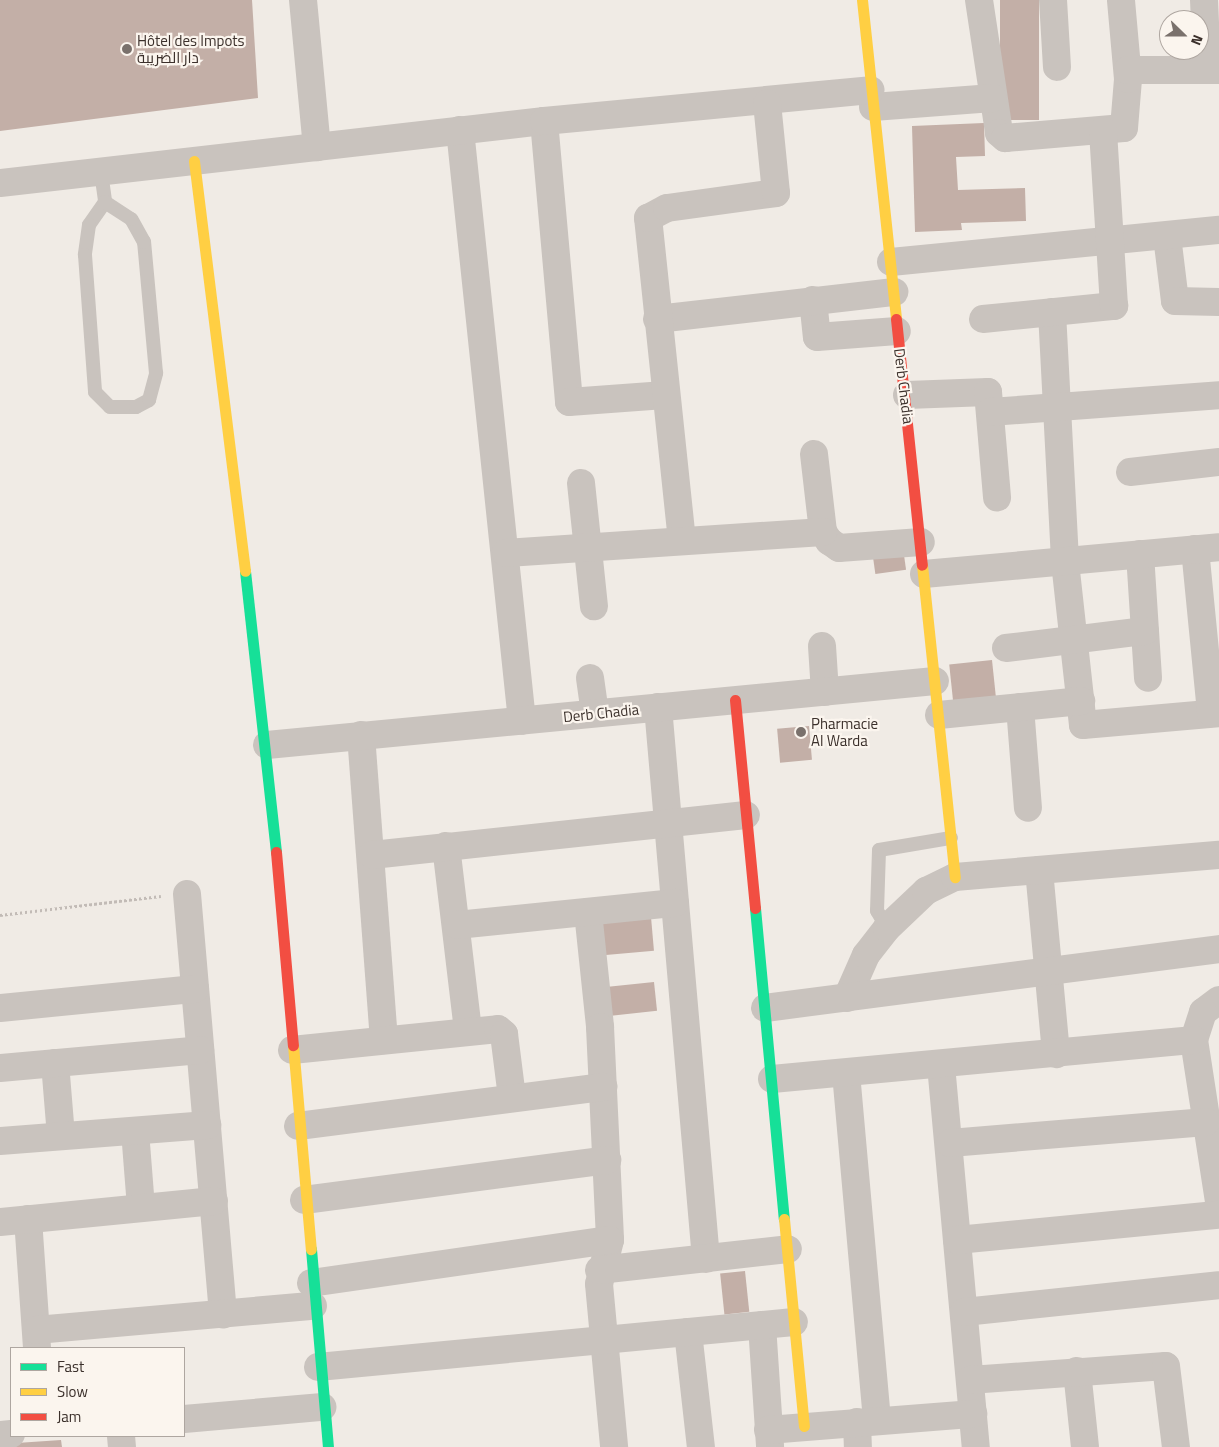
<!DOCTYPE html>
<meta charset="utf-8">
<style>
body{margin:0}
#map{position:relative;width:1219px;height:1447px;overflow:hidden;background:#f0ebe5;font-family:"Titillium Web",Cairo,sans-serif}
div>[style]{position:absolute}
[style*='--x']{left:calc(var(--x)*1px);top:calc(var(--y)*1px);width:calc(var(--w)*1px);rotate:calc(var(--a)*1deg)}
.building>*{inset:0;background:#c3afa7;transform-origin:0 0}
.path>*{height:3px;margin-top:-1.5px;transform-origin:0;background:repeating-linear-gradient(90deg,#c2bbb6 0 2.5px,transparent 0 5px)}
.lane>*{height:14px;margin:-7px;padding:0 7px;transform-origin:7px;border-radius:7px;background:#c9c3be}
.street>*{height:28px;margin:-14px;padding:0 14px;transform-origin:14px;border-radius:14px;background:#c9c3be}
.fast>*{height:11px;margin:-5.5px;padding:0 5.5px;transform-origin:5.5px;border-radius:5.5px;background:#16e098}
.slow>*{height:11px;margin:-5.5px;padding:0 5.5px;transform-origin:5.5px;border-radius:5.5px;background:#ffcf43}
.jam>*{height:11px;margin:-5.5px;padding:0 5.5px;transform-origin:5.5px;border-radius:5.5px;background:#f24e42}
.dots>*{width:14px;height:14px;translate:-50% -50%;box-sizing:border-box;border:2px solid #fbf5ee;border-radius:50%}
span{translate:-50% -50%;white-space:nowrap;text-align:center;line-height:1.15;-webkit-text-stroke:4.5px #fbf5ee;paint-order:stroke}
.poi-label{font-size:15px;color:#3b302b}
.left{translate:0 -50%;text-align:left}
.street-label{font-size:15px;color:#3b302b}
.legend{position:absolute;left:10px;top:1347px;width:175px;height:90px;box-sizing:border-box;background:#fbf5ee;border:1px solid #aea6a0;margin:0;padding:6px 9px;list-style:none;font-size:15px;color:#3b302b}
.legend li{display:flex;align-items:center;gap:10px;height:25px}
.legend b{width:25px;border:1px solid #aea6a0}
.north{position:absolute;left:1159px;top:10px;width:50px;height:50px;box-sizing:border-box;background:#fbf5ee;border:1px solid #aea6a0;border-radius:50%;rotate:112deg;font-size:14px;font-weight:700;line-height:20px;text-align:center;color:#3b302b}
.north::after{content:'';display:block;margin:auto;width:18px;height:22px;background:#7a716c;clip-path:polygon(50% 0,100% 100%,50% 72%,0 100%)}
</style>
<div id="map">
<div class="building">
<i style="clip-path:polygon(0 0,252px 0,258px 98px,0 131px)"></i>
<i style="left:1000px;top:0;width:39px;height:120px"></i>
<i style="clip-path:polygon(984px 123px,985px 156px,956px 157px,958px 190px,1025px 188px,1026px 221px,961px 223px,962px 230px,915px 232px,912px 126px)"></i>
<i style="left:903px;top:548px;width:22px;height:31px;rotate:82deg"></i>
<i style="left:992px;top:660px;width:45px;height:43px;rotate:84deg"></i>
<i style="left:809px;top:726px;width:34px;height:32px;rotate:85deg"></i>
<i style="left:651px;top:917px;width:34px;height:54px;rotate:85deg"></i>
<i style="left:654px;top:982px;width:29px;height:46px;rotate:84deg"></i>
<i style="left:745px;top:1271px;width:41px;height:25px;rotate:84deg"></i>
<i style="clip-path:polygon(61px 1440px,62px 1447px,3px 1447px,2px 1444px)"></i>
</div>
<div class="path">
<i style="--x:0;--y:915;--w:162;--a:-6.7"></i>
</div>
<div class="lane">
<i style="--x:101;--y:172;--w:30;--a:82"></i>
<i style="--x:105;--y:202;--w:28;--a:125"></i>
<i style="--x:89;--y:225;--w:30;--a:98"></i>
<i style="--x:85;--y:255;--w:137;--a:85.8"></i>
<i style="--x:95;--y:392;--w:21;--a:45"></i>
<i style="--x:110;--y:407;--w:26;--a:0"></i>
<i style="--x:136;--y:407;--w:15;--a:-28"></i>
<i style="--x:149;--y:400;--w:28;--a:-75"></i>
<i style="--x:156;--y:373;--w:132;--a:-95.2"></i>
<i style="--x:144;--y:242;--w:26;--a:-119"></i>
<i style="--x:131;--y:219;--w:31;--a:-147"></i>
<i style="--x:887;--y:928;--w:20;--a:-120"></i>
<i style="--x:877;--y:911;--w:61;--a:-88.1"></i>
<i style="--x:879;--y:850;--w:73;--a:-9.5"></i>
</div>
<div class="street">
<i style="--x:303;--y:0;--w:148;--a:84.6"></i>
<i style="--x:979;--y:0;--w:134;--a:81.4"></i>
<i style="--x:999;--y:133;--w:8;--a:40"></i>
<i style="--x:1005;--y:138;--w:119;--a:-4.8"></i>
<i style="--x:1124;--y:128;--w:49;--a:-85.3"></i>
<i style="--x:1128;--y:79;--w:79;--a:-95.1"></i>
<i style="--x:1053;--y:0;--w:67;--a:86.6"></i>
<i style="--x:1204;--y:0;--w:70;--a:87.5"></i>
<i style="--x:1128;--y:70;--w:91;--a:0"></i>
<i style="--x:873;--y:107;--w:120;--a:-4.3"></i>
<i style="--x:544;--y:121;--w:282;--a:84.9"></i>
<i style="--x:569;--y:402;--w:96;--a:-4.2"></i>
<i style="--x:460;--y:130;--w:594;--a:84.01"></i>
<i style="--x:0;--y:183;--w:548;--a:-6.5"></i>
<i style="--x:544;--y:121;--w:328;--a:-5.4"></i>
<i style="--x:1167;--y:236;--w:65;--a:83"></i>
<i style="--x:1175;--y:301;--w:44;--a:1.3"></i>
<i style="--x:891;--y:262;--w:330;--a:-5.6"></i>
<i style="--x:813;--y:300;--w:37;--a:84"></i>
<i style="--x:817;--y:337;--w:80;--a:-4.3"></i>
<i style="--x:1052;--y:312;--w:250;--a:87"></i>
<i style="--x:1065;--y:562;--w:164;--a:83.7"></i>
<i style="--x:1083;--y:725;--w:137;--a:-5"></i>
<i style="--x:657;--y:319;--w:239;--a:-6.5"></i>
<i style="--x:983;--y:319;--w:132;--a:-5.7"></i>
<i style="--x:1114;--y:306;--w:175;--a:-93.6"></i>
<i style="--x:907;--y:395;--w:81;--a:-2.1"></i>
<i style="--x:988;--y:392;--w:106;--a:85.1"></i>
<i style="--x:990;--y:412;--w:230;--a:-4.2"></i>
<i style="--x:814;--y:454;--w:79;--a:83.4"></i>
<i style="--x:823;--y:532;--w:11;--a:56"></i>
<i style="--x:829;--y:541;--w:12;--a:35"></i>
<i style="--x:839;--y:548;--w:82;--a:-4.2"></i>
<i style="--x:1130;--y:472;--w:90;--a:-6.4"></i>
<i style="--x:581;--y:483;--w:124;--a:84"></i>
<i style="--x:682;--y:541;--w:325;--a:-96"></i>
<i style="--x:648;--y:218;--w:21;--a:-28"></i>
<i style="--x:667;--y:208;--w:110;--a:-7.8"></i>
<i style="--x:776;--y:193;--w:90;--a:-95.7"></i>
<i style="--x:1195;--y:549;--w:165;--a:84.4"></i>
<i style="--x:506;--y:553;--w:318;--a:-3.8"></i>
<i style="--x:1140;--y:554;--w:124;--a:86.3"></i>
<i style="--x:924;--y:574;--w:296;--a:-5.2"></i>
<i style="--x:822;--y:646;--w:46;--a:86.3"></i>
<i style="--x:1006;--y:648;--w:140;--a:-7"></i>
<i style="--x:590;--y:678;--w:35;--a:82"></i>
<i style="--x:658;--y:707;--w:554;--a:85.03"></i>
<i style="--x:1020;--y:707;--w:101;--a:85.5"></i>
<i style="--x:939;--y:715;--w:143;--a:-5.6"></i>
<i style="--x:361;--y:735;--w:306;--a:85.7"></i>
<i style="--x:267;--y:745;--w:671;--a:-5.47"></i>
<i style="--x:446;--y:846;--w:186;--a:83.2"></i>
<i style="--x:372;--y:855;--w:376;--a:-6.1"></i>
<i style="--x:1039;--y:870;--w:185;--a:84.7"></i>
<i style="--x:187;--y:894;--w:422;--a:85.1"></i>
<i style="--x:588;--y:912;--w:116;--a:84"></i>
<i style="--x:600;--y:1027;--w:213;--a:87.3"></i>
<i style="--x:610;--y:1240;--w:45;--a:104"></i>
<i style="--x:599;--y:1284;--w:164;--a:84.7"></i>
<i style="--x:457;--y:925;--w:219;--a:-5.8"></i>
<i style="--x:847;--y:998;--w:47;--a:-66.2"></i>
<i style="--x:866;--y:955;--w:34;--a:-52"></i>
<i style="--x:887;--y:928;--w:54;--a:-43.5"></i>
<i style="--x:926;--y:891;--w:32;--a:-26"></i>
<i style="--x:955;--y:877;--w:265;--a:-4.8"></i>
<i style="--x:1219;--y:1000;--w:20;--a:143"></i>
<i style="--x:1203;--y:1012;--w:29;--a:108"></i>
<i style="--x:1194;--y:1040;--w:163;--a:81.2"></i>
<i style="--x:0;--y:1008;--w:196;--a:-5.6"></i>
<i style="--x:765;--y:1008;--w:458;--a:-7.4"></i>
<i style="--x:292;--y:1050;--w:207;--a:-5.8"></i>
<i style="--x:498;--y:1029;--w:8;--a:40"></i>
<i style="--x:504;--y:1034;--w:64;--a:82.8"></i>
<i style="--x:55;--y:1063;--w:73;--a:85.3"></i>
<i style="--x:941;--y:1065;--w:384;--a:84.8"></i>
<i style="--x:0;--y:1068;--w:201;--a:-5.1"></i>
<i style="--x:846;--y:1073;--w:349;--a:84.9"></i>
<i style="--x:772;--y:1079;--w:424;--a:-5.3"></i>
<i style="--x:298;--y:1126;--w:308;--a:-7.3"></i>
<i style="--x:135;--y:1131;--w:77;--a:85.5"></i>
<i style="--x:0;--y:1141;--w:208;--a:-4.4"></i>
<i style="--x:950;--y:1143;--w:257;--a:-4.7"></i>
<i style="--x:304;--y:1200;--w:306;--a:-7.5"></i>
<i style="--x:28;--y:1219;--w:129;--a:86"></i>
<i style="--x:0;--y:1222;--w:215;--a:-5.6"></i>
<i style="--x:957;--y:1240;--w:263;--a:-5.5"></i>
<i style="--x:599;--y:1270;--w:190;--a:-6.3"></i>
<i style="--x:311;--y:1283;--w:302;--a:-8.2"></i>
<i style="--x:964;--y:1312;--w:256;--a:-6"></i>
<i style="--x:762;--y:1325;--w:122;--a:86.2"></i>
<i style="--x:36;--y:1330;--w:278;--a:-5"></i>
<i style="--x:688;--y:1332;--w:116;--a:83.6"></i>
<i style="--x:318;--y:1367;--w:478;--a:-5.4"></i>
<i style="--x:1077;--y:1371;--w:76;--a:84"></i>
<i style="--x:970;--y:1380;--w:196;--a:-4.1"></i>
<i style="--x:1166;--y:1366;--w:82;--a:83"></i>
<i style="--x:184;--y:1419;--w:139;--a:-5"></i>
<i style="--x:857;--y:1422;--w:25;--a:88"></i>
<i style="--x:768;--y:1430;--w:206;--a:-4.5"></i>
<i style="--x:0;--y:1435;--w:11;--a:-5"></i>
<i style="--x:121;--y:1436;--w:11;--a:85"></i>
</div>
<div class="fast">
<i style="--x:245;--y:571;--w:283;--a:83.7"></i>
<i style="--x:755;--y:908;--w:312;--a:84.7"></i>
<i style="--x:311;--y:1249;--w:199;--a:85.1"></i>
</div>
<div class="slow">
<i style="--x:862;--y:0;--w:321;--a:83.9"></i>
<i style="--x:194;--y:161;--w:413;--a:82.9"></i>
<i style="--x:922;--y:565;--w:314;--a:84"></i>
<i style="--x:293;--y:1045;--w:205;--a:85"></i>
<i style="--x:784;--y:1219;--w:208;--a:84.5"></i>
</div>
<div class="jam">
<i style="--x:896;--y:319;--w:247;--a:84"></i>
<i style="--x:735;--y:700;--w:209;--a:84.5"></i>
<i style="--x:276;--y:852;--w:194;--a:85"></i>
</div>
<div class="dots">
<i style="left:127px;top:49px;background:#7a716c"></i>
<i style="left:801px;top:732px;background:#7a716c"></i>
</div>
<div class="poi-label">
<span class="left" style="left:137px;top:49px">Hôtel des Impots<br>دار الضريبة</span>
<span class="left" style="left:811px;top:732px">Pharmacie<br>Al Warda</span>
</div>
<div class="street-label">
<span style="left:904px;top:386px;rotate:83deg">Derb Chadia</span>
<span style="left:601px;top:713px;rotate:-6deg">Derb Chadia</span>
</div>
<ul class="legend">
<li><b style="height:6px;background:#16e098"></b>Fast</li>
<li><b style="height:6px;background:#ffcf43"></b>Slow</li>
<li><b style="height:6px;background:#f24e42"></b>Jam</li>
</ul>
<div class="north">N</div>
</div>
